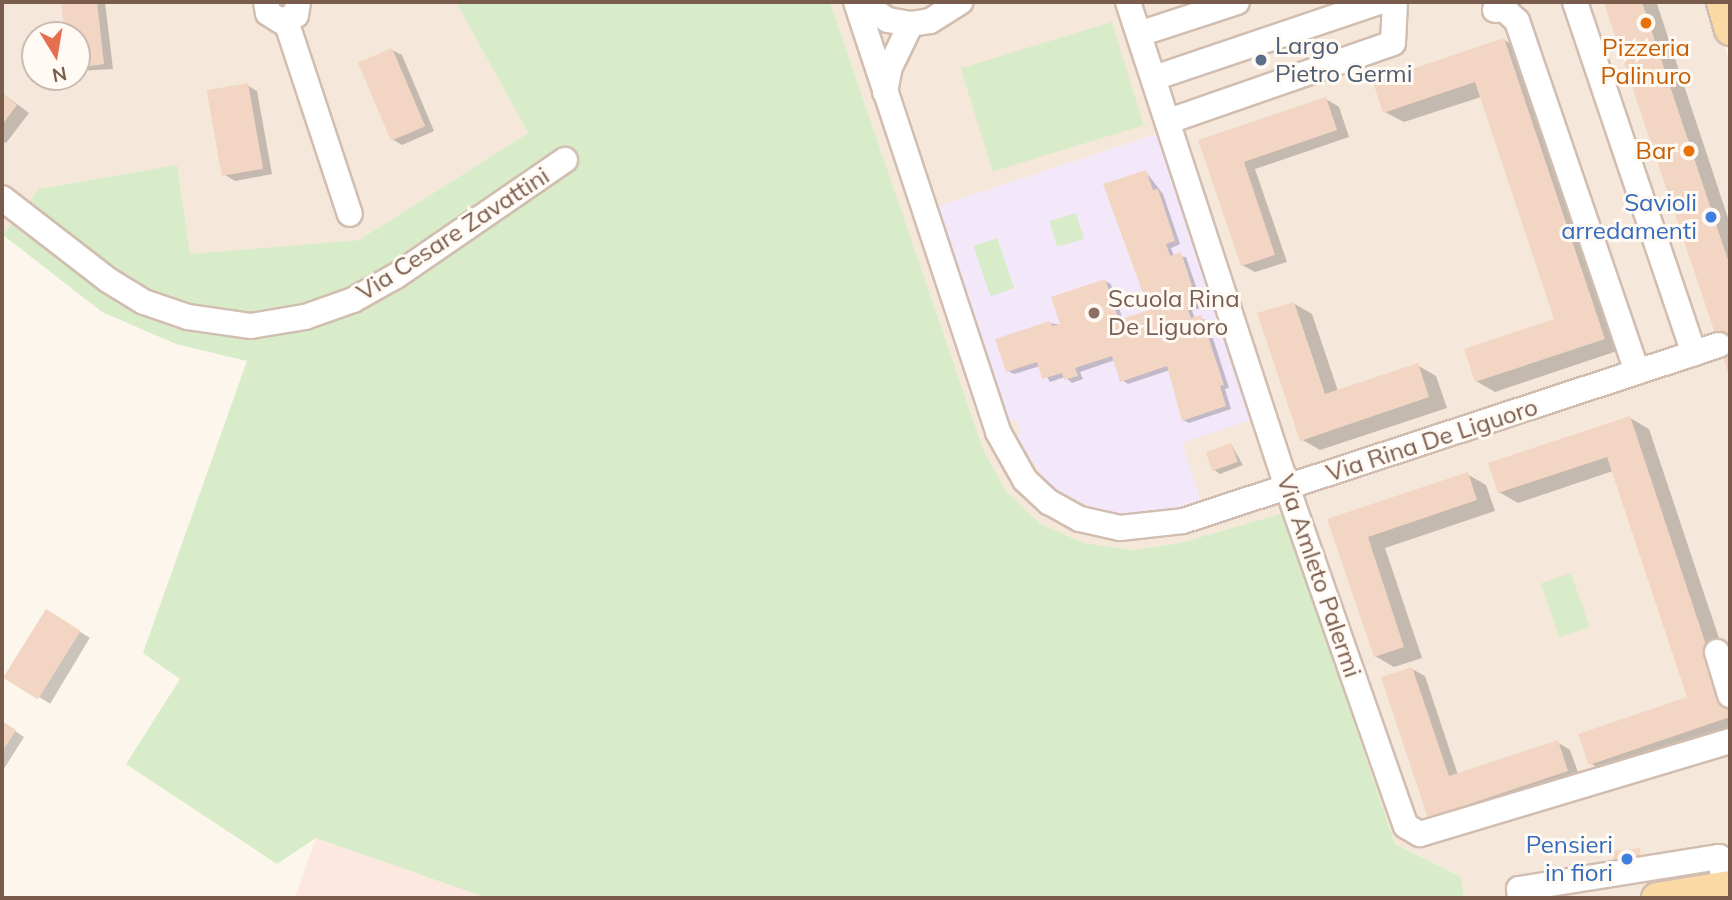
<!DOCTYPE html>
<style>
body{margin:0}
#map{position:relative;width:1732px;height:900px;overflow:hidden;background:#fdf6ec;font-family:Mulish,sans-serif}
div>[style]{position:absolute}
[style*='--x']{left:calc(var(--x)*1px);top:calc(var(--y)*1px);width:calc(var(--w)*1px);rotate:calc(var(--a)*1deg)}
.residential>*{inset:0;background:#f5e8da}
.commercial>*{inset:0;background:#fde8e0}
.education>*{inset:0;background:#f3e8fa}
.green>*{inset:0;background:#d8ecc9;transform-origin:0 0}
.shadow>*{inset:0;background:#0003;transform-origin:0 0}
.building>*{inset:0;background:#f3d5c3;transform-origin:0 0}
.roads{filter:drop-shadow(2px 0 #d1beb0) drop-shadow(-2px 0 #d1beb0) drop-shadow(0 2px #d1beb0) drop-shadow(0 -2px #d1beb0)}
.minor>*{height:24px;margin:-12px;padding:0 12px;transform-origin:12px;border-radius:12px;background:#fff}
.major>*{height:30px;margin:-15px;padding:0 15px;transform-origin:15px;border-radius:15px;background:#fbd9a5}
.dots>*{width:19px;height:19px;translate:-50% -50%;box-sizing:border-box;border:4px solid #fffaf3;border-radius:50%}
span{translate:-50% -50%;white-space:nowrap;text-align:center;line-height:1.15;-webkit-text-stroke:6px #fffaf3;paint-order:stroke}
.service-label{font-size:24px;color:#4e5e75}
.left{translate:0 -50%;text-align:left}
.food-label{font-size:24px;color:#c56008}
.right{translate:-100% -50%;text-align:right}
.shop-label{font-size:24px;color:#366cbe}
.street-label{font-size:24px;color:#7a5c4d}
.education-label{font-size:24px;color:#785e54}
.frame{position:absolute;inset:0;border:4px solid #7a5c4d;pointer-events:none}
.north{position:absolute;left:21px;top:21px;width:70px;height:70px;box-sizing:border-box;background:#fffaf3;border:2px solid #cabbb1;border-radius:50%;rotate:169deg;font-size:19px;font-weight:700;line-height:28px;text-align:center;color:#7a5c4d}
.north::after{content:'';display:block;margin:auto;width:24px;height:32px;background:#e76f51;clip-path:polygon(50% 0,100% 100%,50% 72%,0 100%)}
</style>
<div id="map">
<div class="residential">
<i style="clip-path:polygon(evenodd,2px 2px,456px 2px,528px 133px,359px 240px,189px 255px,176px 166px,39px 189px,3px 235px,2px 2px,35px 35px,77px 35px,77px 77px,35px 77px,35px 35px)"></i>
<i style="clip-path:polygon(830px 2px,1709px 2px,1730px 63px,1730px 881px,1625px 898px,1464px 898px,1461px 877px,1395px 844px,1283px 513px,1180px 543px,1133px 550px,1084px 543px,1041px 524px,1006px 491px,983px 449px)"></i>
</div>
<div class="commercial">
<i style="clip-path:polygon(316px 838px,487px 898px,295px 898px)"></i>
</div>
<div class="education">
<i style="clip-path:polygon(1156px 134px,1253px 419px,1182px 443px,1202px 504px,1164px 513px,1108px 514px,1064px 496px,1046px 480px,1016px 439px,1020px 432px,1016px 419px,1008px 421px,936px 207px)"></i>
</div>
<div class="green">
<i style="clip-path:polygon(456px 2px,830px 2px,983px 449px,1006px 491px,1041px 524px,1084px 543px,1133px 550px,1180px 543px,1283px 513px,1395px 844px,1461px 877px,1464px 898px,487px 898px,316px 838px,277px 864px,126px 764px,180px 679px,143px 653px,247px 361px,176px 344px,102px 312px,3px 235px,39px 189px,177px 165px,190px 254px,359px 240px,528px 133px)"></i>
<i style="left:1112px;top:22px;width:108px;height:158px;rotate:73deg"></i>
<i style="left:1076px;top:213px;width:27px;height:28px;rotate:73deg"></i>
<i style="left:997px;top:238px;width:53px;height:25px;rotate:71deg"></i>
<i style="left:1571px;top:573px;width:57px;height:32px;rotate:71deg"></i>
</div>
<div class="shadow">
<i style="clip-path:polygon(63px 2px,105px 2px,113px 69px,77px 71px,77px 35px,67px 35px)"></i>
<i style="clip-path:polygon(1613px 2px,1657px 4px,1730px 224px,1730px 374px,1606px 4px)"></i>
<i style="clip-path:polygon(1504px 40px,1523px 51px,1623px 349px,1495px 392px,1476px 381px,1556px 320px,1481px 97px,1404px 122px,1385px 112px)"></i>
<i style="clip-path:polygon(392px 50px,402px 55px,434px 131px,402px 145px,392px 139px)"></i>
<i style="clip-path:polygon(247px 85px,257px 91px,272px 174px,235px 181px,225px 175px)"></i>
<i style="clip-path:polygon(2px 93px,29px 113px,6px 143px,2px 141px)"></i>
<i style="clip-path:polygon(1326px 99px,1339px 107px,1349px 137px,1255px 169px,1287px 262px,1255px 272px,1242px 265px,1201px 141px)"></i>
<i style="clip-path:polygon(1146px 172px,1163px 194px,1180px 244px,1171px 248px,1174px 256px,1186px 257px,1203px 307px,1192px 311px,1195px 318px,1207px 320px,1229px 388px,1225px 389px,1231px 409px,1189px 423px,1183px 420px,1170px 370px,1128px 384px,1122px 380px,1115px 360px,1080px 372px,1083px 379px,1072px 383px,1065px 377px,1050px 382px,1040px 366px,1014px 374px,1008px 371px,1050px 323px,1062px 325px,1105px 281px,1111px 284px,1123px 320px,1151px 311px)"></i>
<i style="clip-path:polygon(1293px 303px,1312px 314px,1338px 391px,1417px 365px,1436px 376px,1447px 408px,1320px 450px,1301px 439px)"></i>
<i style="clip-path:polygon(1630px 418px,1649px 429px,1730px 671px,1730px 734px,1609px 774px,1590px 763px,1690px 699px,1613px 471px,1518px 503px,1499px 492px)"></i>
<i style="clip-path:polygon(1231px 444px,1243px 465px,1220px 474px,1214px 470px)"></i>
<i style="clip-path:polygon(1467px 474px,1486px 485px,1495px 511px,1385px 548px,1422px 658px,1394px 667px,1375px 656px,1330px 520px)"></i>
<i style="left:47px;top:612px;width:50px;height:77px;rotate:31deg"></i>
<i style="clip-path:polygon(1412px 669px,1425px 676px,1458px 775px,1557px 742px,1570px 750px,1580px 778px,1442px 824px,1429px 817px)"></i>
<i style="clip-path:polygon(2px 722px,24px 737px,2px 772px)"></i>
</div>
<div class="building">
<i style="clip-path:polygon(61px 2px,97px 2px,104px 64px,77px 68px,77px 35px,65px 35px)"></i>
<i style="clip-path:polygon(1642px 2px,1730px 266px,1730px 378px,1604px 3px)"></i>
<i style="clip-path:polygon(1504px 38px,1605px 339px,1475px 382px,1464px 349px,1554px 319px,1475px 82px,1383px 113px,1373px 82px)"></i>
<i style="left:392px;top:48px;width:85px;height:37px;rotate:67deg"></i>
<i style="left:248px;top:83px;width:87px;height:42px;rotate:80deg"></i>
<i style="clip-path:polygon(2px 93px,17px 105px,2px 125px)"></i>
<i style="clip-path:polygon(1326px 97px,1337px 130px,1244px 162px,1275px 255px,1241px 266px,1198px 140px)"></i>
<i style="clip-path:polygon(1146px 170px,1153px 190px,1158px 189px,1175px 241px,1166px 244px,1170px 256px,1181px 252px,1198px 304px,1187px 308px,1191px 318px,1201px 315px,1224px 385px,1220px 386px,1226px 406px,1182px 421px,1167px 366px,1120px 382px,1112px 356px,1075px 368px,1078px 376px,1064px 380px,1062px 373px,1042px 379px,1037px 362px,1006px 372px,995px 339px,1050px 321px,1052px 326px,1060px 324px,1051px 297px,1105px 279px,1119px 320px,1149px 310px,1103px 184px)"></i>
<i style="clip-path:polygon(1294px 302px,1325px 394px,1418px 363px,1429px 397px,1300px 441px,1257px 313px)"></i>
<i style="clip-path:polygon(1630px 416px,1730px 717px,1589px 765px,1578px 734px,1687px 697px,1607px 457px,1498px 493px,1488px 463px)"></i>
<i style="left:1231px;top:443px;width:20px;height:27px;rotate:70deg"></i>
<i style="clip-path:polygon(1468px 472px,1477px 500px,1368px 537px,1404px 647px,1374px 657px,1327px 519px)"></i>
<i style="left:46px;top:609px;width:41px;height:81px;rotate:32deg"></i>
<i style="clip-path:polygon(1412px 667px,1449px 776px,1558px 740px,1568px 771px,1428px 818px,1381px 677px)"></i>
<i style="clip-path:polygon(2px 721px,16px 730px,2px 752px)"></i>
<i style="left:1640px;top:848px;width:18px;height:27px;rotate:84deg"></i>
</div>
<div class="roads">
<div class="minor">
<i style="--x:266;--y:2;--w:11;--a:80"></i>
<i style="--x:268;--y:13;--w:15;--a:32"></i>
<i style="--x:281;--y:21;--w:16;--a:-22"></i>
<i style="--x:296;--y:15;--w:13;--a:-81"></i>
<i style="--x:856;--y:2;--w:453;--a:71.7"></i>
<i style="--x:998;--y:432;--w:55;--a:60.6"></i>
<i style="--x:1025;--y:480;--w:33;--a:43"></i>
<i style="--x:1049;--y:502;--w:35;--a:29"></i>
<i style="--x:1080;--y:519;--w:41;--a:12.7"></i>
<i style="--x:1120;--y:528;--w:63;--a:-6.3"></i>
<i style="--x:1183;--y:521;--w:564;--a:-18.18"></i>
<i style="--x:861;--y:2;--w:32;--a:34"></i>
<i style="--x:888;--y:20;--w:23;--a:10"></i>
<i style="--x:911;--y:24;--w:19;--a:-9"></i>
<i style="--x:930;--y:21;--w:36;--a:-32"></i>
<i style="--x:1128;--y:2;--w:510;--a:71.85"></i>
<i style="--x:1287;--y:487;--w:359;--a:70.7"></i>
<i style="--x:1406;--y:826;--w:16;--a:30"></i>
<i style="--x:1420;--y:834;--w:324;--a:-16.7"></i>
<i style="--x:1575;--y:2;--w:371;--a:71.3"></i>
<i style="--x:1495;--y:10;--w:9;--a:-6"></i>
<i style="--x:1504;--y:9;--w:18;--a:43"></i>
<i style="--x:1517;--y:21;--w:371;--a:71.1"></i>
<i style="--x:286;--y:21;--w:203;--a:71.7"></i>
<i style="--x:1139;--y:34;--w:103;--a:-18.1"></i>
<i style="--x:1154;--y:78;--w:237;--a:-18.7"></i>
<i style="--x:885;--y:92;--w:25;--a:-79"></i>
<i style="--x:890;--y:67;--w:48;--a:-64"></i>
<i style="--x:1169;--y:121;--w:237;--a:-19.2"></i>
<i style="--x:1393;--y:43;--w:41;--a:-87.2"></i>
<i style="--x:2;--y:198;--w:134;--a:37.7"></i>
<i style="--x:108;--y:280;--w:42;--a:31.4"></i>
<i style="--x:144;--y:302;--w:46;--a:18.8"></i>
<i style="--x:188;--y:317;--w:64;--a:8.1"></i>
<i style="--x:251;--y:326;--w:55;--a:-9.5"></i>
<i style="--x:305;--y:317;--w:51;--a:-19.5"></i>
<i style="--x:353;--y:300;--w:49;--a:-29.2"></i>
<i style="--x:396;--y:276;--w:205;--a:-34.5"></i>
<i style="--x:1717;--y:652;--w:45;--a:73.2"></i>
<i style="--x:1520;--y:898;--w:9;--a:-96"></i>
<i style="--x:1519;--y:889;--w:203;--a:-9.1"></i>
<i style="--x:1719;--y:857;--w:31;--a:77"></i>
</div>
<div class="major">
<i style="--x:1722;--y:2;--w:29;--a:74"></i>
<i style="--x:1657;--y:898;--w:74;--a:-9.3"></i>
</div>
</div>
<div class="dots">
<i style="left:1646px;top:23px;background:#e8710a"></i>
<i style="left:1261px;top:60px;background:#5c6f8a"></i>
<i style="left:1689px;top:151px;background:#e8710a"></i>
<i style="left:1711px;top:217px;background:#3f7fe0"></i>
<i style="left:1094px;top:313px;background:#8d6e63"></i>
<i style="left:1627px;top:859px;background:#3f7fe0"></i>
</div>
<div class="service-label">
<span class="left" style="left:1275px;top:60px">Largo<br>Pietro Germi</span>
</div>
<div class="food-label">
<span style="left:1646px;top:62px">Pizzeria<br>Palinuro</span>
<span class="right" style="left:1675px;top:151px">Bar</span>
</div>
<div class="shop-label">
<span class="right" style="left:1697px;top:217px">Savioli<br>arredamenti</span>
<span class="right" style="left:1613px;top:859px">Pensieri<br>in fiori</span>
</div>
<div class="street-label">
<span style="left:453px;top:234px;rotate:-33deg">Via Cesare Zavattini</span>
<span style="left:1432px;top:440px;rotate:-18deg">Via Rina De Liguoro</span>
<span style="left:1319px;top:576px;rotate:71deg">Via Amleto Palermi</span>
</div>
<div class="education-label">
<span class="left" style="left:1108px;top:313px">Scuola Rina<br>De Liguoro</span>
</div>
<div class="frame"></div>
<div class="north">N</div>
</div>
